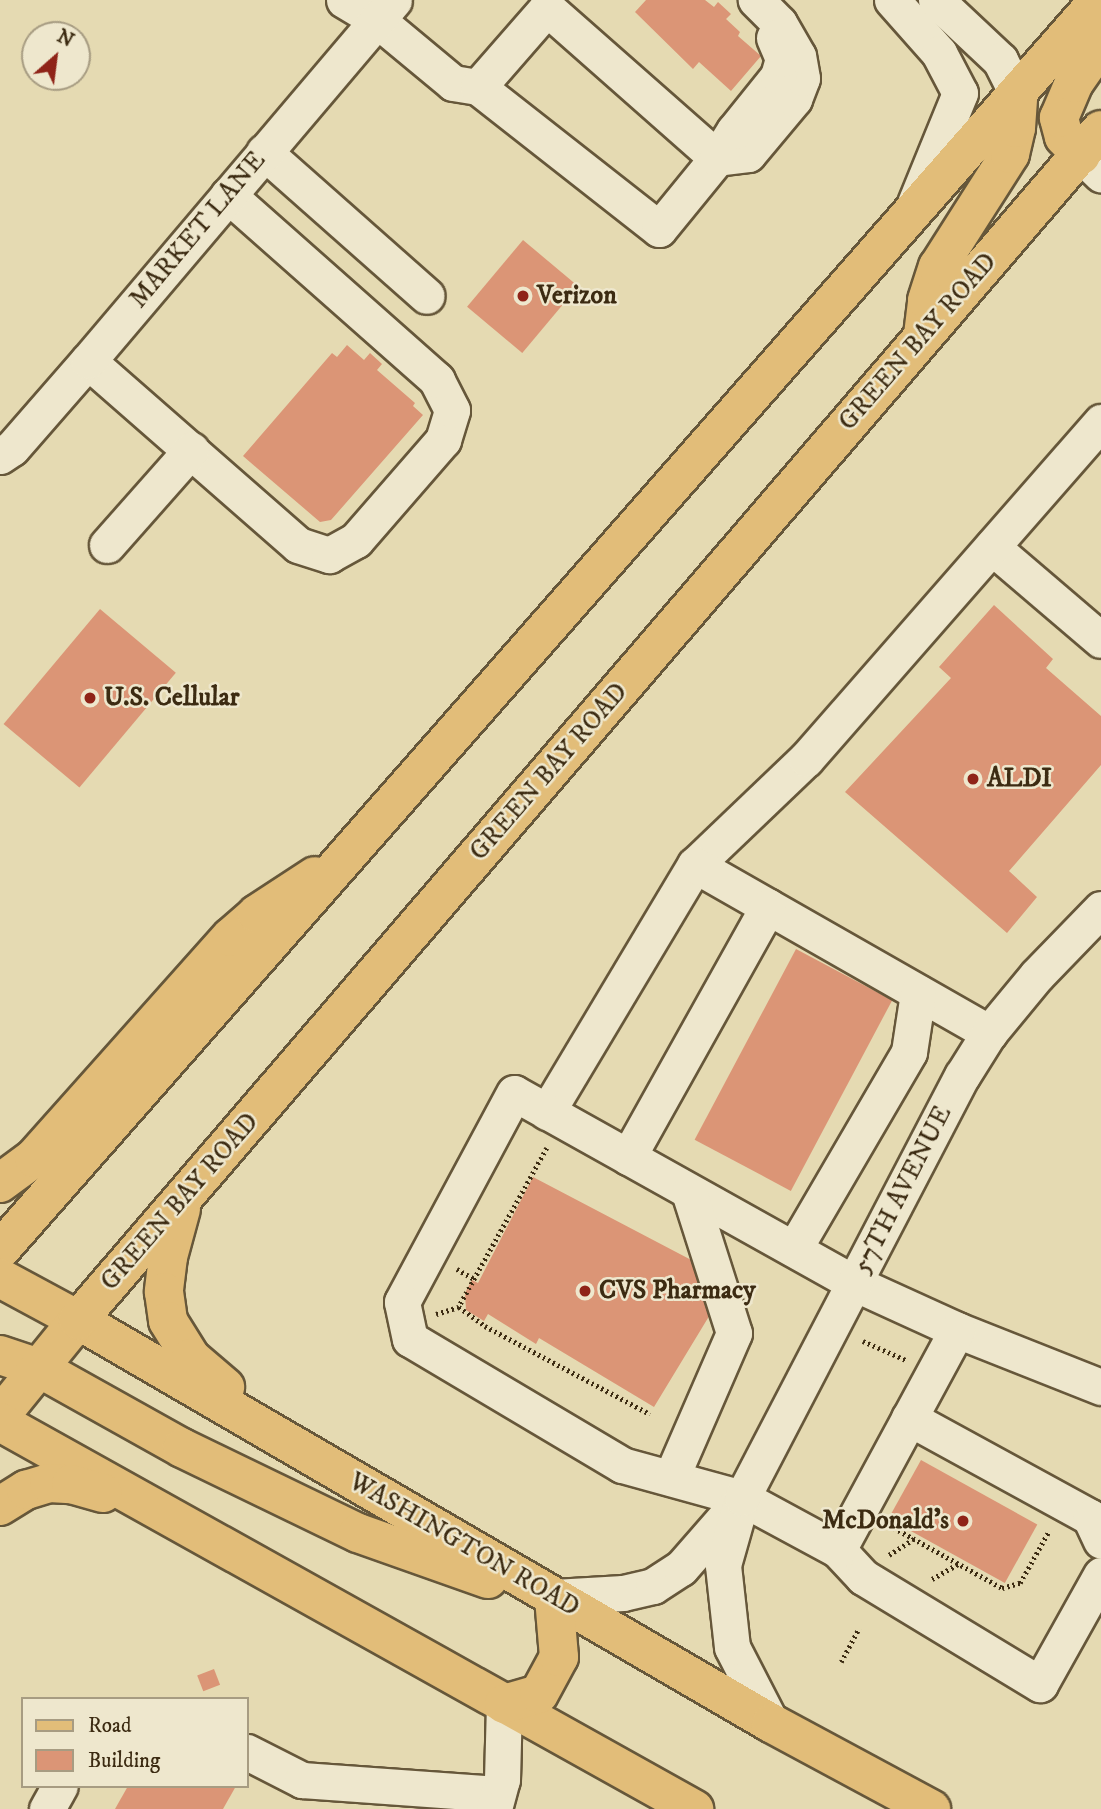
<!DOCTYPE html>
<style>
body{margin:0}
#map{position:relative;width:1101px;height:1809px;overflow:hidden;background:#e5dab2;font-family:"IM FELL DW Pica",serif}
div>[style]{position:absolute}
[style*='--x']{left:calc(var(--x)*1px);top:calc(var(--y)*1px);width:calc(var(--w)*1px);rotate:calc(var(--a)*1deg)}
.building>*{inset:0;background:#db9576;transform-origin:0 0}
.path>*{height:4.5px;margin-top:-2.25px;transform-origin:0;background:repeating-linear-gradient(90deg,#3c2b12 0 2px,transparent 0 5.5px)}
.roads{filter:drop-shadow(2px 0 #66573a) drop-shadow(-2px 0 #66573a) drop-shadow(0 2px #66573a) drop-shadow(0 -2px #66573a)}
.minor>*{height:35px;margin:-17.5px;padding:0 17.5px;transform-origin:17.5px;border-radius:17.5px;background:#eee7cd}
.major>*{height:38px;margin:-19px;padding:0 19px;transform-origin:19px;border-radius:19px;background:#e2bd79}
.dots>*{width:19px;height:19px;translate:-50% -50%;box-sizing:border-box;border:4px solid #eee7cd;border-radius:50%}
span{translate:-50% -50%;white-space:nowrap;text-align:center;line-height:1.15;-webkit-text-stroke:5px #eee7cd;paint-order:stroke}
.street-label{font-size:26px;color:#3c2b12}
.poi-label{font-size:26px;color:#3c2b12;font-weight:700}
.left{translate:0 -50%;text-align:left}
.right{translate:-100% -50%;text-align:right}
.legend{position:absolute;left:21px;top:1697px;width:228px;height:91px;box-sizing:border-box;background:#eee7cd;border:2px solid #a79c82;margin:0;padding:9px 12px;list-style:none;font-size:21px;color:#3c2b12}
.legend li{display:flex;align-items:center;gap:14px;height:35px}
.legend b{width:35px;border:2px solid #a79c82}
.north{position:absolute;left:21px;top:21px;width:70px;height:70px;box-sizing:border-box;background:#eee7cd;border:2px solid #a79c82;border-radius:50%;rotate:28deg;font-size:19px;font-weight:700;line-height:28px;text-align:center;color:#3c2b12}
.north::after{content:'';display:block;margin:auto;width:24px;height:32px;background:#8f2418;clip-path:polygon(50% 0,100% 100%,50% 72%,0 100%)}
</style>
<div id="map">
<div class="building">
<i style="clip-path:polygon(646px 0,705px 0,714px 7px,718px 2px,731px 14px,726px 19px,740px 32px,738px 36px,761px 56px,731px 91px,699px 62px,693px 69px,635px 12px)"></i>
<i style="left:523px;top:240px;width:72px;height:87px;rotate:40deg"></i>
<i style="clip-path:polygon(347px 345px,364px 360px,370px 353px,382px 364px,377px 370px,415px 403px,413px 406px,423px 415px,331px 520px,320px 522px,243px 456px,332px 353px,337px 357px)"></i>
<i style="clip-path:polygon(994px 605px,1053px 659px,1046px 668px,1101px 716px,1101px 765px,1009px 871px,1037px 897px,1007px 933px,845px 792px,951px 678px,939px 667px)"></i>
<i style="left:100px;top:609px;width:99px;height:150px;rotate:40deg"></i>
<i style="left:796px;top:949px;width:109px;height:216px;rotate:28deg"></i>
<i style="clip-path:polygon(533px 1177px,697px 1263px,711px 1313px,654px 1407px,539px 1338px,536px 1344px,488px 1314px,484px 1321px,466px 1310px,465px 1293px,472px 1280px,478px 1283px)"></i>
<i style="left:921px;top:1460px;width:133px;height:67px;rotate:29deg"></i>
<i style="left:214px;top:1669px;width:17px;height:18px;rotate:69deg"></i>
<i style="clip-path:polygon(128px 1786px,236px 1786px,223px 1809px,115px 1809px)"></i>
</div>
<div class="path">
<i style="--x:547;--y:1148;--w:182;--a:119"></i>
<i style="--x:459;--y:1307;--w:32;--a:36"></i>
<i style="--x:485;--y:1326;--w:187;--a:28.1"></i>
<i style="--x:457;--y:1269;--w:20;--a:30"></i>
<i style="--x:436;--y:1314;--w:24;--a:-17"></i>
<i style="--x:863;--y:1341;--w:47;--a:23.8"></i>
<i style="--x:889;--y:1525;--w:129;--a:29.1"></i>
<i style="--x:1002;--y:1588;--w:19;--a:-16"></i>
<i style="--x:1020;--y:1583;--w:60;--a:-60.9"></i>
<i style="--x:889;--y:1555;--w:30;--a:-33"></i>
<i style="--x:932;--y:1579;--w:30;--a:-30"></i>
<i style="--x:841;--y:1662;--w:38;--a:-62"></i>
</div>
<div class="roads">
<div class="minor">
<i style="--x:344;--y:0;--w:37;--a:31"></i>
<i style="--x:376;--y:19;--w:100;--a:39.7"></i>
<i style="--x:453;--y:83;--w:25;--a:9"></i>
<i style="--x:478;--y:87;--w:230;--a:38.1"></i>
<i style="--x:659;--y:229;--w:92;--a:-50.8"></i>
<i style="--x:717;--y:158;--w:227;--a:-138.6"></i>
<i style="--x:547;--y:8;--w:105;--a:131.1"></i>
<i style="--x:892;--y:0;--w:71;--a:48.4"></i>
<i style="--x:939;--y:53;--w:45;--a:62.3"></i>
<i style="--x:960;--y:93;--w:119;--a:112.2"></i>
<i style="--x:936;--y:0;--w:88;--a:43.2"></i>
<i style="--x:1000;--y:60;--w:40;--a:63.4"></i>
<i style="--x:264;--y:152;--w:217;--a:41.5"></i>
<i style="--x:1081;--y:155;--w:28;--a:44"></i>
<i style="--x:717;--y:158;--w:31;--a:-7"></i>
<i style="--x:748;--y:154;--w:72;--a:-50.1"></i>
<i style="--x:794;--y:99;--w:22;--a:-69"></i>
<i style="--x:802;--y:78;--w:22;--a:-100"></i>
<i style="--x:798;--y:56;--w:38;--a:-120"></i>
<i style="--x:779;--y:23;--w:33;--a:-135"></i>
<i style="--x:717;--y:158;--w:32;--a:-58"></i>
<i style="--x:734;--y:131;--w:70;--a:-51.3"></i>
<i style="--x:778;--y:76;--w:18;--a:-74"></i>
<i style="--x:783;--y:59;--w:23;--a:-113"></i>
<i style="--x:88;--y:361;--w:279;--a:41.2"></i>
<i style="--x:298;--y:545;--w:33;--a:18"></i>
<i style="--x:329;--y:555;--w:31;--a:-29"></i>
<i style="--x:356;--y:540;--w:133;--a:-49"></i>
<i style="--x:443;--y:440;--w:31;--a:-73"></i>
<i style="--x:452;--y:410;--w:34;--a:-117"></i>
<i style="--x:437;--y:380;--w:279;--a:-138.5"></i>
<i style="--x:0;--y:456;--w:14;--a:-34"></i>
<i style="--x:12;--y:448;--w:116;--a:-48.9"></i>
<i style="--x:88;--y:361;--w:473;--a:-49.7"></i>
<i style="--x:107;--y:545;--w:127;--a:-48.5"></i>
<i style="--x:992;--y:547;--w:143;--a:40.5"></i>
<i style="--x:695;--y:865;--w:153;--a:-43.7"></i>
<i style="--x:806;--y:759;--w:448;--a:-48.8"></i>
<i style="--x:547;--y:1112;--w:288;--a:-59.1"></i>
<i style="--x:695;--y:865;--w:339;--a:29.7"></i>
<i style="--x:628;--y:1157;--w:287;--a:-60.8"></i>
<i style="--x:794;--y:1249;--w:228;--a:-59.7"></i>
<i style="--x:909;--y:1052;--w:60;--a:-81.3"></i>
<i style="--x:1101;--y:1387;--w:155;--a:-158.4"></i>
<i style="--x:957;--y:1330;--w:113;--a:-155.5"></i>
<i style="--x:854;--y:1283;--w:389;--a:-150.8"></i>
<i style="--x:514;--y:1093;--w:237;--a:118.2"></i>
<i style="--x:402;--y:1302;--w:38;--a:78"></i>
<i style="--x:410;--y:1339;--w:247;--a:30.7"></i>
<i style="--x:622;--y:1465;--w:124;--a:15.4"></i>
<i style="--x:742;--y:1498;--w:109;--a:28.4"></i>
<i style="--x:838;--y:1550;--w:37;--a:47"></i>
<i style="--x:863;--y:1577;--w:207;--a:31.2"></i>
<i style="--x:1040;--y:1684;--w:125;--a:-60.8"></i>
<i style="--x:909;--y:1418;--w:206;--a:28.7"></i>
<i style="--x:1090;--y:1517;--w:26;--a:65"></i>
<i style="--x:671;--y:1478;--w:158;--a:-66.5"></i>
<i style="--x:734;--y:1333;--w:148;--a:-107.7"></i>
<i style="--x:838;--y:1550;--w:250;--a:-61.6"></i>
<i style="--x:554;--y:1597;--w:69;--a:-3.3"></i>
<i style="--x:623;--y:1593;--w:31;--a:-13"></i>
<i style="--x:653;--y:1586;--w:33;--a:-33"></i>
<i style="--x:681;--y:1568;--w:82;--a:-48.9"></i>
<i style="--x:771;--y:1723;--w:85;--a:-117.2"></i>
<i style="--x:732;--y:1647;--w:82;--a:-96.3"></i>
<i style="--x:723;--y:1565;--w:70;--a:-74.2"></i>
<i style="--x:742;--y:1498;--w:476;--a:-62.5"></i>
<i style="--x:962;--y:1076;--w:51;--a:-57.9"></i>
<i style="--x:989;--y:1033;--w:75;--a:-50.4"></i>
<i style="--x:1037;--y:975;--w:92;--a:-45.9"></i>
<i style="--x:247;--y:1752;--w:62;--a:27"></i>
<i style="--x:302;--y:1780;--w:196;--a:4.1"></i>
<i style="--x:47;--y:1809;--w:26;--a:-61"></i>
<i style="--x:494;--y:1809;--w:30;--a:-75"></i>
<i style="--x:502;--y:1780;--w:76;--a:-88.5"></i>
</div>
<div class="major">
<i style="--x:1081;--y:155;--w:25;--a:-133"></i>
<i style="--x:1064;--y:137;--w:20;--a:-105"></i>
<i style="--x:1059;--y:118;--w:38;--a:-67"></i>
<i style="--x:1074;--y:83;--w:47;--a:-55.3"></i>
<i style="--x:923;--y:335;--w:35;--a:-83"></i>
<i style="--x:927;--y:300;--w:35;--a:-72"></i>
<i style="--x:938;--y:267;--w:134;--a:-57.5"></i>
<i style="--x:1010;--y:154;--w:27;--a:-77"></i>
<i style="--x:1016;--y:128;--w:32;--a:-86"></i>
<i style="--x:0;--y:1183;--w:42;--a:-36.3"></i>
<i style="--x:34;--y:1158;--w:296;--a:-48.3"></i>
<i style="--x:231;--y:937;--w:35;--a:-41"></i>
<i style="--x:257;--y:914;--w:69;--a:-33.2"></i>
<i style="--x:181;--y:1209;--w:50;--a:105.2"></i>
<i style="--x:168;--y:1257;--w:35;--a:97"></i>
<i style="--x:164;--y:1292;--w:29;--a:82"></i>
<i style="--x:168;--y:1321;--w:44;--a:58.1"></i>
<i style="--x:191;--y:1358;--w:45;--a:40.5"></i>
<i style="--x:0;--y:1250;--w:1664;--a:-48.68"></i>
<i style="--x:0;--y:1278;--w:89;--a:28.3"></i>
<i style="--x:78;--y:1320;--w:802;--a:30.18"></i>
<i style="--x:771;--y:1723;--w:182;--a:28.3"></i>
<i style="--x:0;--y:1355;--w:41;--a:18.4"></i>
<i style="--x:39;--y:1368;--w:164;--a:29.2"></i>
<i style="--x:182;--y:1448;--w:195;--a:25.8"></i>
<i style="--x:358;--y:1533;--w:138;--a:19.5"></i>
<i style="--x:0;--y:1416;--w:124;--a:-50.9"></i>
<i style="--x:78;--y:1320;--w:1569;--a:-49.32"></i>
<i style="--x:0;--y:1422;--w:795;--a:29.15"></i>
<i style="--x:0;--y:1506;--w:31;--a:-32"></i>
<i style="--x:26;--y:1490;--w:24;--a:-17"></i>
<i style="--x:49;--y:1483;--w:22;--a:3"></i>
<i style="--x:71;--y:1484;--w:33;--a:16"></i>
<i style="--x:504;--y:1704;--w:36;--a:-16"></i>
<i style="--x:539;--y:1694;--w:42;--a:-61.6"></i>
<i style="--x:559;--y:1657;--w:60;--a:-94.8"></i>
</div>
</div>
<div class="dots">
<i style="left:523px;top:296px;background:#8f2418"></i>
<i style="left:90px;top:698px;background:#8f2418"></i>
<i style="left:973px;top:779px;background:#8f2418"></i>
<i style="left:585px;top:1291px;background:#8f2418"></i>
<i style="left:963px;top:1521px;background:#8f2418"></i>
</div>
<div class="street-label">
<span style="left:198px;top:230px;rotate:-50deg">MARKET LANE</span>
<span style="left:918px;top:342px;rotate:-49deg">GREEN BAY ROAD</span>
<span style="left:549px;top:772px;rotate:-49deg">GREEN BAY ROAD</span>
<span style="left:903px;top:1190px;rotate:-63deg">57TH AVENUE</span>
<span style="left:180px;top:1202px;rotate:-49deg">GREEN BAY ROAD</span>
<span style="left:464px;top:1545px;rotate:30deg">WASHINGTON ROAD</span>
</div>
<div class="poi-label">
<span class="left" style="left:537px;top:296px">Verizon</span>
<span class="left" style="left:104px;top:698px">U.S. Cellular</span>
<span class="left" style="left:987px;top:779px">ALDI</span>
<span class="left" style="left:599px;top:1291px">CVS Pharmacy</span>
<span class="right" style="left:949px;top:1521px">McDonald's</span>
</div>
<ul class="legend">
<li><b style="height:9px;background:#e2bd79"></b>Road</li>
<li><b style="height:19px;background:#db9576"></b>Building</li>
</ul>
<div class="north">N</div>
</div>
